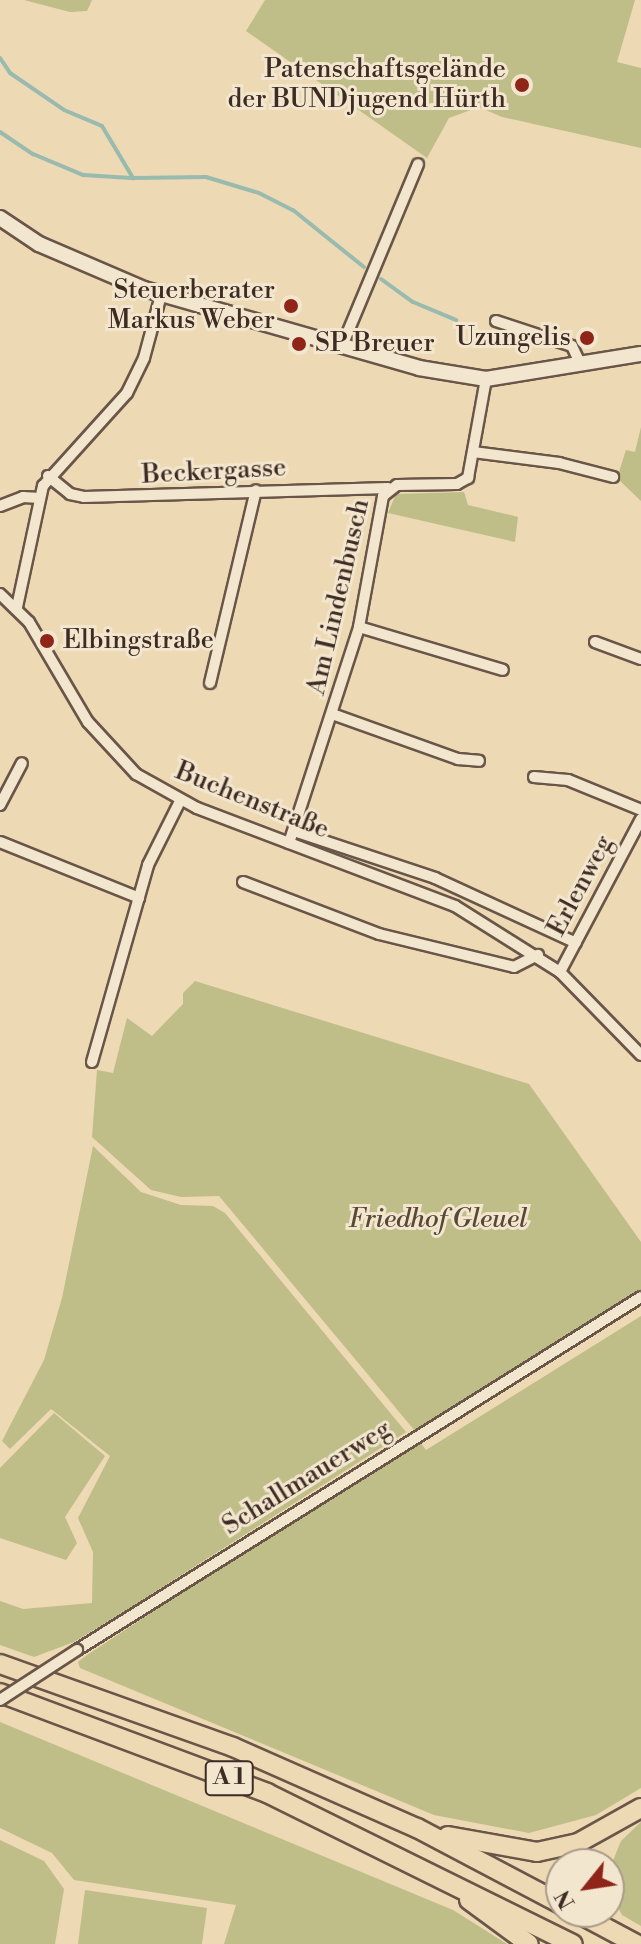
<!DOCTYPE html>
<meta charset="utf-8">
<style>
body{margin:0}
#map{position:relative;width:641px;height:1944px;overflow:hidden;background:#edd9b4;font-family:"Libre Bodoni",serif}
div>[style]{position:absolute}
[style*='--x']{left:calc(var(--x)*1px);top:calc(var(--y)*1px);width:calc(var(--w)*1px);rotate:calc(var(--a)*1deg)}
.green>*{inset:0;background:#bfbd88}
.stream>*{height:4px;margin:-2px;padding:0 2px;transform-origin:2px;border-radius:2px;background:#99baae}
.roads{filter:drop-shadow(2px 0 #6a5648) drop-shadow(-2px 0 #6a5648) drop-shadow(0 2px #6a5648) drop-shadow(0 -2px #6a5648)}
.street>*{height:10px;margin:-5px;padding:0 5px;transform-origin:5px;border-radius:5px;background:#f3e6ce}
.secondary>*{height:14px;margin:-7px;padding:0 7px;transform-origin:7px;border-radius:7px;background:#f3e6ce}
.highway>*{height:18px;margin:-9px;padding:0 9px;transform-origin:9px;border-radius:9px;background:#edd9b4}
.bridges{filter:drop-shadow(2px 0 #6a5648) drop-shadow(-2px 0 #6a5648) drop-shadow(0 2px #6a5648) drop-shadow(0 -2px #6a5648)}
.street-bridge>*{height:10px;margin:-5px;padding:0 5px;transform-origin:5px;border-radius:5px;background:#f3e6ce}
.dots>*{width:22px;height:22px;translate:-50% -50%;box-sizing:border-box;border:4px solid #f3e6ce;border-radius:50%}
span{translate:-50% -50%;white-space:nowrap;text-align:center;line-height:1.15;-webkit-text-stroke:6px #f3e6ce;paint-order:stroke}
.shield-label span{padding:2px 6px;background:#f3e6ce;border:2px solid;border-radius:6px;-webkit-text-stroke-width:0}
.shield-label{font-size:24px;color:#3e2b24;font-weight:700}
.poi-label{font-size:26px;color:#3e2b24}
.right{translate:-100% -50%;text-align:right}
.left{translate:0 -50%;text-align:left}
.street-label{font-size:26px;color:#3e2b24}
.park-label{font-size:26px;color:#584838;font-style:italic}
.north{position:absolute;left:545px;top:1848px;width:80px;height:80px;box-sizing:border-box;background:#f3e6ce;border:2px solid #ab9b8a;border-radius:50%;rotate:240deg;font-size:22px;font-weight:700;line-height:32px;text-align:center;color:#3e2b24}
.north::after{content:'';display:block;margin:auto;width:28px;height:36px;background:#8f2418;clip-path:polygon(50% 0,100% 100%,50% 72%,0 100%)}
</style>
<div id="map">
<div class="green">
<i style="clip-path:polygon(24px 0,92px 0,87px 11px,70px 12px)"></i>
<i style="clip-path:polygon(265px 0,635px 0,617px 62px,641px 68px,641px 148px,502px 117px,479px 107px,449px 118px,427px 158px,246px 31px)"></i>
<i style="clip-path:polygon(641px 427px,641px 501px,617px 478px,626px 450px,635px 452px)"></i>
<i style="clip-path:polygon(464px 492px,468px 505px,518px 517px,515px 542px,388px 513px,396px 494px)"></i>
<i style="clip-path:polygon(195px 981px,529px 1084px,641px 1242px,641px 1289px,415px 1431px,219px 1196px,181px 1197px,151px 1190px,92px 1137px,97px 1070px,113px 1073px,127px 1018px,152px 1036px,183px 1004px,183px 993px)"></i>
<i style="clip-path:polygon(93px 1146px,141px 1192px,181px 1205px,213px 1206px,225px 1213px,406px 1432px,128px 1609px,74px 1642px,34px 1657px,0 1645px,0 1601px,23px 1609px,92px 1603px,93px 1552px,78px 1518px,110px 1456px,51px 1409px,10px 1449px,2px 1441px,44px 1360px,62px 1298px)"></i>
<i style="clip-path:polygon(641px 1316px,641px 1788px,596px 1815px,529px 1833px,434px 1815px,80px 1668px,78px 1662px,87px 1655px,417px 1438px,426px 1450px)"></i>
<i style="clip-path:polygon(54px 1413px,105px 1456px,65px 1517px,77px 1543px,66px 1560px,0 1538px,0 1468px)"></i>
<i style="clip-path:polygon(0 1722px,453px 1910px,507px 1944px,224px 1944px,236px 1905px,74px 1880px,52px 1853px,0 1828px)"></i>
<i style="clip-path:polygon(641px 1822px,641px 1926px,622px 1915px,609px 1891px,610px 1868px,621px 1841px)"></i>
<i style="clip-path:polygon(0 1840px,44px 1861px,64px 1889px,55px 1944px,0 1944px)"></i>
<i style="clip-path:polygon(85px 1890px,207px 1908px,202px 1944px,78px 1944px)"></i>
</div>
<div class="stream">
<i style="--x:0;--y:58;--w:18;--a:56"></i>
<i style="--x:10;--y:73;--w:65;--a:34.4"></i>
<i style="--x:64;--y:110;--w:41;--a:22.8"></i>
<i style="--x:102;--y:126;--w:61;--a:59.2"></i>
<i style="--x:133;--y:178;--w:73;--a:-0.8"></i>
<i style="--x:206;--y:177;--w:55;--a:16.8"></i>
<i style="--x:259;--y:193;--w:38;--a:27"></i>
<i style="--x:293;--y:210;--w:91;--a:38.8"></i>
<i style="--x:0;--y:132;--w:40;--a:34"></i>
<i style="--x:33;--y:154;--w:54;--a:22.8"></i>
<i style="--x:83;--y:175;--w:48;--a:3.6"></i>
<i style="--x:381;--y:279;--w:39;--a:36"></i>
<i style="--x:413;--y:302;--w:47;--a:22.7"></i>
</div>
<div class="roads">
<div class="street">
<i style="--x:496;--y:321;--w:80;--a:18.2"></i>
<i style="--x:572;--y:346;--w:17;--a:65"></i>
<i style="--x:342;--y:346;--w:197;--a:-67.3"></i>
<i style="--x:473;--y:452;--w:87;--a:7.3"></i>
<i style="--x:559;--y:463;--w:56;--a:14.5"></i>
<i style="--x:48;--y:476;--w:28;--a:39"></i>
<i style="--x:70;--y:494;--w:14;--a:12"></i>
<i style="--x:84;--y:497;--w:304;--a:-1.7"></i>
<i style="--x:0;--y:506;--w:25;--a:-21"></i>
<i style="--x:23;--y:497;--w:17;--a:3"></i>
<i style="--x:0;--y:594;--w:40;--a:44"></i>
<i style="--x:29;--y:622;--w:116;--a:59.5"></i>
<i style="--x:88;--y:722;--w:71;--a:47.3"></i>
<i style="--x:136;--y:774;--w:70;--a:29.1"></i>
<i style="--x:197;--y:808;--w:276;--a:20.8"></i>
<i style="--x:455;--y:906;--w:124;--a:32.2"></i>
<i style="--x:560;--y:972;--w:116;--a:45.7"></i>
<i style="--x:17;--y:607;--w:124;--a:-77.9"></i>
<i style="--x:43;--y:486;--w:125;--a:-47.9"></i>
<i style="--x:127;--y:393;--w:39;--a:-64"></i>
<i style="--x:144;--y:358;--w:65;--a:-74.9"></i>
<i style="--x:359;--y:627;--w:150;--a:16.6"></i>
<i style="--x:595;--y:642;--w:49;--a:20.3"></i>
<i style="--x:210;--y:683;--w:198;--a:-76.6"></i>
<i style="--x:335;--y:715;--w:131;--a:19.7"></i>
<i style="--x:458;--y:759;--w:21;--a:5"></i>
<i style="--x:534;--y:777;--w:34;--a:5"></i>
<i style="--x:568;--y:780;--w:79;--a:22.3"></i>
<i style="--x:0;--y:805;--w:47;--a:-62.4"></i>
<i style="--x:294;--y:831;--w:149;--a:18.4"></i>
<i style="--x:435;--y:878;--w:155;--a:24.7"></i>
<i style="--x:0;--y:842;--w:150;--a:21.9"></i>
<i style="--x:289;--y:843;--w:227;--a:-72"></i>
<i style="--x:359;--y:627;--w:133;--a:-79.6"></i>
<i style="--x:383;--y:496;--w:18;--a:-38"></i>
<i style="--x:397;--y:485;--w:60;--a:-1"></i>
<i style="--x:457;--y:484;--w:13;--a:-29"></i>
<i style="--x:468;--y:478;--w:101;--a:-79.7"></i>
<i style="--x:243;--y:882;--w:146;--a:20.9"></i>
<i style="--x:379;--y:934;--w:139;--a:13.7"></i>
<i style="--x:514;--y:967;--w:27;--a:-27"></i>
<i style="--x:560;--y:972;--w:173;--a:-62.1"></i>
<i style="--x:92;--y:1062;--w:205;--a:-74.1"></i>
<i style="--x:148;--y:865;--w:72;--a:-63.4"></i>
<i style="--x:77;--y:1650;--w:665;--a:-32.04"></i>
</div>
<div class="secondary">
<i style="--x:0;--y:218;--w:47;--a:33.7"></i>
<i style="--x:39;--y:244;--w:114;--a:23.2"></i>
<i style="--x:144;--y:289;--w:286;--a:16"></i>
<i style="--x:419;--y:368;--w:68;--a:9.3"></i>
<i style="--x:486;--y:379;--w:157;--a:-9.2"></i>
</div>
<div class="highway">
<i style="--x:0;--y:1664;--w:247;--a:19.6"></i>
<i style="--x:233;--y:1747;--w:201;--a:23.8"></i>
<i style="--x:417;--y:1828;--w:163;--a:27.8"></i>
<i style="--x:0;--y:1693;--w:285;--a:20.5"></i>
<i style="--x:267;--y:1793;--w:341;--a:26.3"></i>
<i style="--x:448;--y:1836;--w:90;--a:10.2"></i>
<i style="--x:537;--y:1852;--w:42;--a:-12.4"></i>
<i style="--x:578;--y:1843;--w:72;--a:-29.1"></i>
<i style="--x:469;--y:1900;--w:74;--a:36.3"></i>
<i style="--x:576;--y:1912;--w:68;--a:28.1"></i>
</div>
</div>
<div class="bridges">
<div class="street-bridge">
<i style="--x:0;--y:1700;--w:92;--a:-33"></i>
</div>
</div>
<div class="dots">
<i style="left:522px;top:85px;background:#8f2418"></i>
<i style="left:291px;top:306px;background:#8f2418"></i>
<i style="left:587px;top:338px;background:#8f2418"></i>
<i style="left:299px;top:344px;background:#8f2418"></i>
<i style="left:47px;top:641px;background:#8f2418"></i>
</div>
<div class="shield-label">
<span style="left:229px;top:1778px">A 1</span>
</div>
<div class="poi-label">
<span class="right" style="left:506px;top:85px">Patenschaftsgelände<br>der BUNDjugend Hürth</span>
<span class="right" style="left:275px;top:306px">Steuerberater<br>Markus Weber</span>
<span class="right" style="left:571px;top:338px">Uzungelis</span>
<span class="left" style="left:315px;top:344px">SP Breuer</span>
<span class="left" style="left:63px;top:641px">Elbingstraße</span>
</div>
<div class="street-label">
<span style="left:214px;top:472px;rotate:-3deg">Beckergasse</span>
<span style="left:339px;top:597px;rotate:-77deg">Am Lindenbusch</span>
<span style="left:252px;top:801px;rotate:22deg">Buchenstraße</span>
<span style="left:581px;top:886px;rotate:-62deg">Erlenweg</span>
<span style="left:307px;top:1478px;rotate:-32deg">Schallmauerweg</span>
</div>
<div class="park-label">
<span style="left:438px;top:1220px">Friedhof Gleuel</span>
</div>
<div class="north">N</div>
</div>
